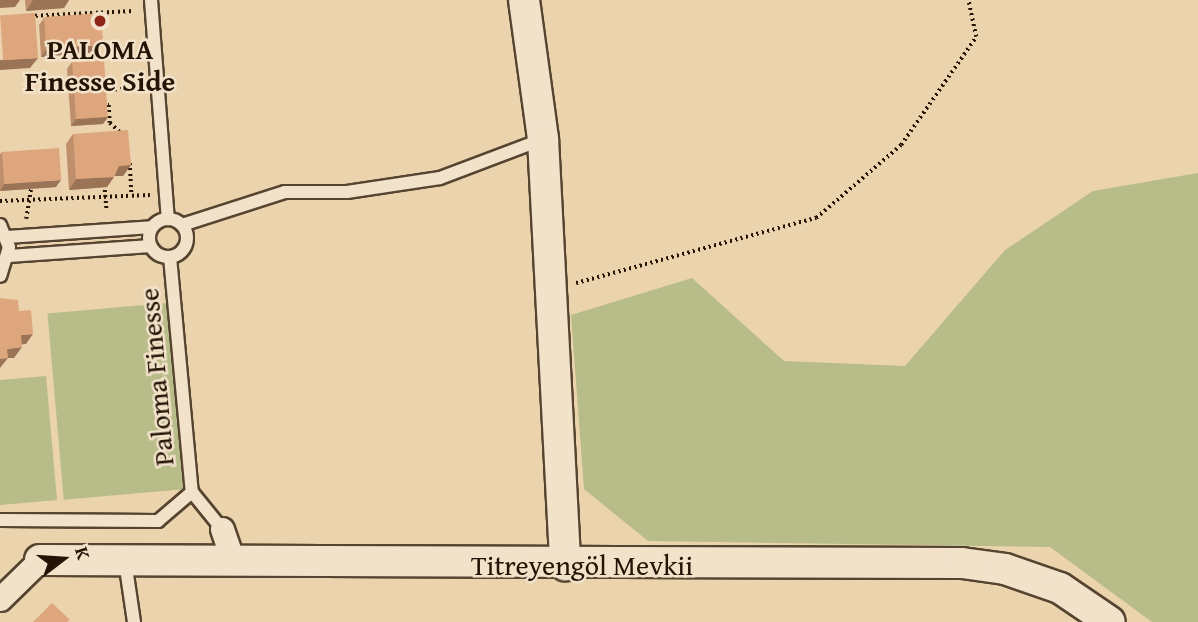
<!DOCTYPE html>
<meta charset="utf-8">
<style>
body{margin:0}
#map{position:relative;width:1198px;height:622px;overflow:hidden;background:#ebd3ad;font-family:"Gentium Book Plus",serif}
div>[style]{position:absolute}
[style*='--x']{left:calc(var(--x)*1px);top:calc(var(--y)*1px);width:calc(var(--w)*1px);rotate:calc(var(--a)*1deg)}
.green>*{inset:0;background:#b8bc89;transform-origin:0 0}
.path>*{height:3.5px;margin-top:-1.75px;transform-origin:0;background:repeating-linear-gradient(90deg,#231405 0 2px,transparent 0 5.5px)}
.roads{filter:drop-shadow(2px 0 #55442f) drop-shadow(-2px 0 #55442f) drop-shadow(0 2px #55442f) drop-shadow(0 -2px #55442f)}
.service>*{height:12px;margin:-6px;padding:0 6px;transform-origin:6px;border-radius:6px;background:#f2e2ca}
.service>.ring{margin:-6px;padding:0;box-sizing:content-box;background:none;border:12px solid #f2e2ca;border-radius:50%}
.minor>*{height:23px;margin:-11.5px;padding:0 11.5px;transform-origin:11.5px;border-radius:11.5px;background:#f2e2ca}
.tertiary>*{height:30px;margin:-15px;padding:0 15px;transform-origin:15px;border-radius:15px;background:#f2e2ca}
.wall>*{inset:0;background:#bf8f6c}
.shaded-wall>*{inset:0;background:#9b7458}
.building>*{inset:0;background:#dea67d;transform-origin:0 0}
.dots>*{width:19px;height:19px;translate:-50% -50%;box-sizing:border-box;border:4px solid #f2e2ca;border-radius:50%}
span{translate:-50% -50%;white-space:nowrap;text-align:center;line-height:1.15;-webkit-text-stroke:5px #f2e2ca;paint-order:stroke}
.poi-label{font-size:28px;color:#231405;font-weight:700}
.street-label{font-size:28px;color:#231405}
.north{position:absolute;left:28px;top:524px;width:70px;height:70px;-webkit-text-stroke:5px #f2e2ca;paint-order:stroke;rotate:73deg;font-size:19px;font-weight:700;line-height:28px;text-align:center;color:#231405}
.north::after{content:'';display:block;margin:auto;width:24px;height:32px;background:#231405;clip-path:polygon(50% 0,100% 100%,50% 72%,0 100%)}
</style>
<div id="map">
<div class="green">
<i style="clip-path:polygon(1198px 173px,1198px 622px,1152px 622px,1050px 547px,648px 541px,584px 489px,571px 315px,692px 278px,784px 361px,905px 366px,1005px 250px,1093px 191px)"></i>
<i style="left:167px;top:303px;width:187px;height:120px;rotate:85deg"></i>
<i style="clip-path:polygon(46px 376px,57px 500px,0 505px,0 380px)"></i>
</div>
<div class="path">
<i style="--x:30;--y:16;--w:104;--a:-2.8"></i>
<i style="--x:104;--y:90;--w:37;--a:-3"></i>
<i style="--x:102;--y:105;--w:7;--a:0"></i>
<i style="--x:109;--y:105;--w:18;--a:87"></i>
<i style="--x:110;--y:123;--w:13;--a:42"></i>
<i style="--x:130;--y:163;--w:33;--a:87"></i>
<i style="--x:105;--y:190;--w:22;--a:85"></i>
<i style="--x:0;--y:201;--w:150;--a:-2.3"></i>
<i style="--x:26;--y:219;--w:33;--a:-81"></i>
<i style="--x:576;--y:283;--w:249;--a:-15.2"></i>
<i style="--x:816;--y:218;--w:112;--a:-40.7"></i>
<i style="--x:901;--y:145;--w:131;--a:-55.2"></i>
<i style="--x:976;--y:37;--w:38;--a:-102"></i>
</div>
<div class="roads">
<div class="service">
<i style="--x:151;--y:0;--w:220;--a:85.6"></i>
<i class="ring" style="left:149px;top:219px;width:26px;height:26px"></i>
<i style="--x:0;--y:225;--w:24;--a:68"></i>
<i style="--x:9;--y:247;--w:30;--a:107"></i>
<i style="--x:182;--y:225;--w:108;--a:-17.8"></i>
<i style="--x:285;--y:192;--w:62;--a:0"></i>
<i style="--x:347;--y:192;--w:94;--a:-8.6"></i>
<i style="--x:440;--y:178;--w:110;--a:-20.7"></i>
<i style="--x:7;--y:237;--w:145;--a:-3.9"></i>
<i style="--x:9;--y:256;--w:142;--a:-4"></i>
<i style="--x:170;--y:257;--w:236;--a:84.7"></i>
<i style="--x:192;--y:492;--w:48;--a:51"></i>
<i style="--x:0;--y:520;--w:158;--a:0.4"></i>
<i style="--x:158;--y:521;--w:45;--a:-40.5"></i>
<i style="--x:125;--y:561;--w:62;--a:81.6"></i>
</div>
<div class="minor">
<i style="--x:222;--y:529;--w:36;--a:71"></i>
<i style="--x:0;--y:599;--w:56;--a:-44.3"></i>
</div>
<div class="tertiary">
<i style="--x:524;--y:0;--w:140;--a:82.2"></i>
<i style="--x:543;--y:139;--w:427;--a:87"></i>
<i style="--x:40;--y:560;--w:922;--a:0.19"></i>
<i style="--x:962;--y:563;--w:43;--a:7.9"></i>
<i style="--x:1005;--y:569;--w:58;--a:19.1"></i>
<i style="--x:1060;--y:588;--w:60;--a:34.2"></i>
</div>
</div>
<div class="wall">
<i style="clip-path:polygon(25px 0,69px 0,64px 8px,26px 11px)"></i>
<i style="clip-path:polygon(44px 18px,98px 52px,41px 57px,39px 25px)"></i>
<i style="clip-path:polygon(72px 62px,108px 117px,103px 124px,71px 126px,67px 69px)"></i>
<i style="clip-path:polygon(73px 134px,131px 165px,123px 176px,114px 176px,107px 187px,69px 190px,66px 144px)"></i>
<i style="clip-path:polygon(2px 152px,56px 187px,0 191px,0 154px)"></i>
</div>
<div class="shaded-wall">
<i style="clip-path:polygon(0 0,20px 0,15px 7px,0 8px)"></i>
<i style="clip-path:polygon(33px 0,69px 0,64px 8px,26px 11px)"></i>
<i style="clip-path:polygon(103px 45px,98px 52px,41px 57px,46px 50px)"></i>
<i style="clip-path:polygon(38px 58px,30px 68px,0 70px,0 60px)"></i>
<i style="clip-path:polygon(108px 117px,103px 124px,71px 126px,76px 119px)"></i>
<i style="clip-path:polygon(131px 165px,123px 176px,112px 176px,119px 166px)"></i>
<i style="clip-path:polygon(114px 177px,107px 187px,69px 190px,76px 179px)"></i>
<i style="clip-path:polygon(61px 180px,56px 187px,0 191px,4px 184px)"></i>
<i style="clip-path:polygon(33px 334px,26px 344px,14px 345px,21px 335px)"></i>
<i style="clip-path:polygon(22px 347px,14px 358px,8px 358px,0 368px,0 359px,7px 349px)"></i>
</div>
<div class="building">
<i style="left:35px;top:13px;width:45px;height:35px;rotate:86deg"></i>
<i style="left:101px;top:13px;width:32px;height:57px;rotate:86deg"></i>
<i style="left:104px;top:60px;width:57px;height:32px;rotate:86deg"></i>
<i style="clip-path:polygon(128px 130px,131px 165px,119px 166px,114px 177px,76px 179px,73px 134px)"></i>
<i style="left:59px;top:148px;width:32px;height:57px;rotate:86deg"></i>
<i style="clip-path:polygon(0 298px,18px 300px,19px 311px,31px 310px,33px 334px,21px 335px,22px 347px,7px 349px,8px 358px,0 359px)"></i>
<i style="clip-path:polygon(52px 603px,70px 620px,67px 622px,33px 622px)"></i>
</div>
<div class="dots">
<i style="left:100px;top:21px;background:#8f2418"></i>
</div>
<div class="poi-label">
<span style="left:100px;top:65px">PALOMA<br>Finesse Side</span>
</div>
<div class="street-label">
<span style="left:156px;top:377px;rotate:-95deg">Paloma Finesse</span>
<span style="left:582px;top:565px">Titreyengöl Mevkii</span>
</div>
<div class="north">K</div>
</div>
